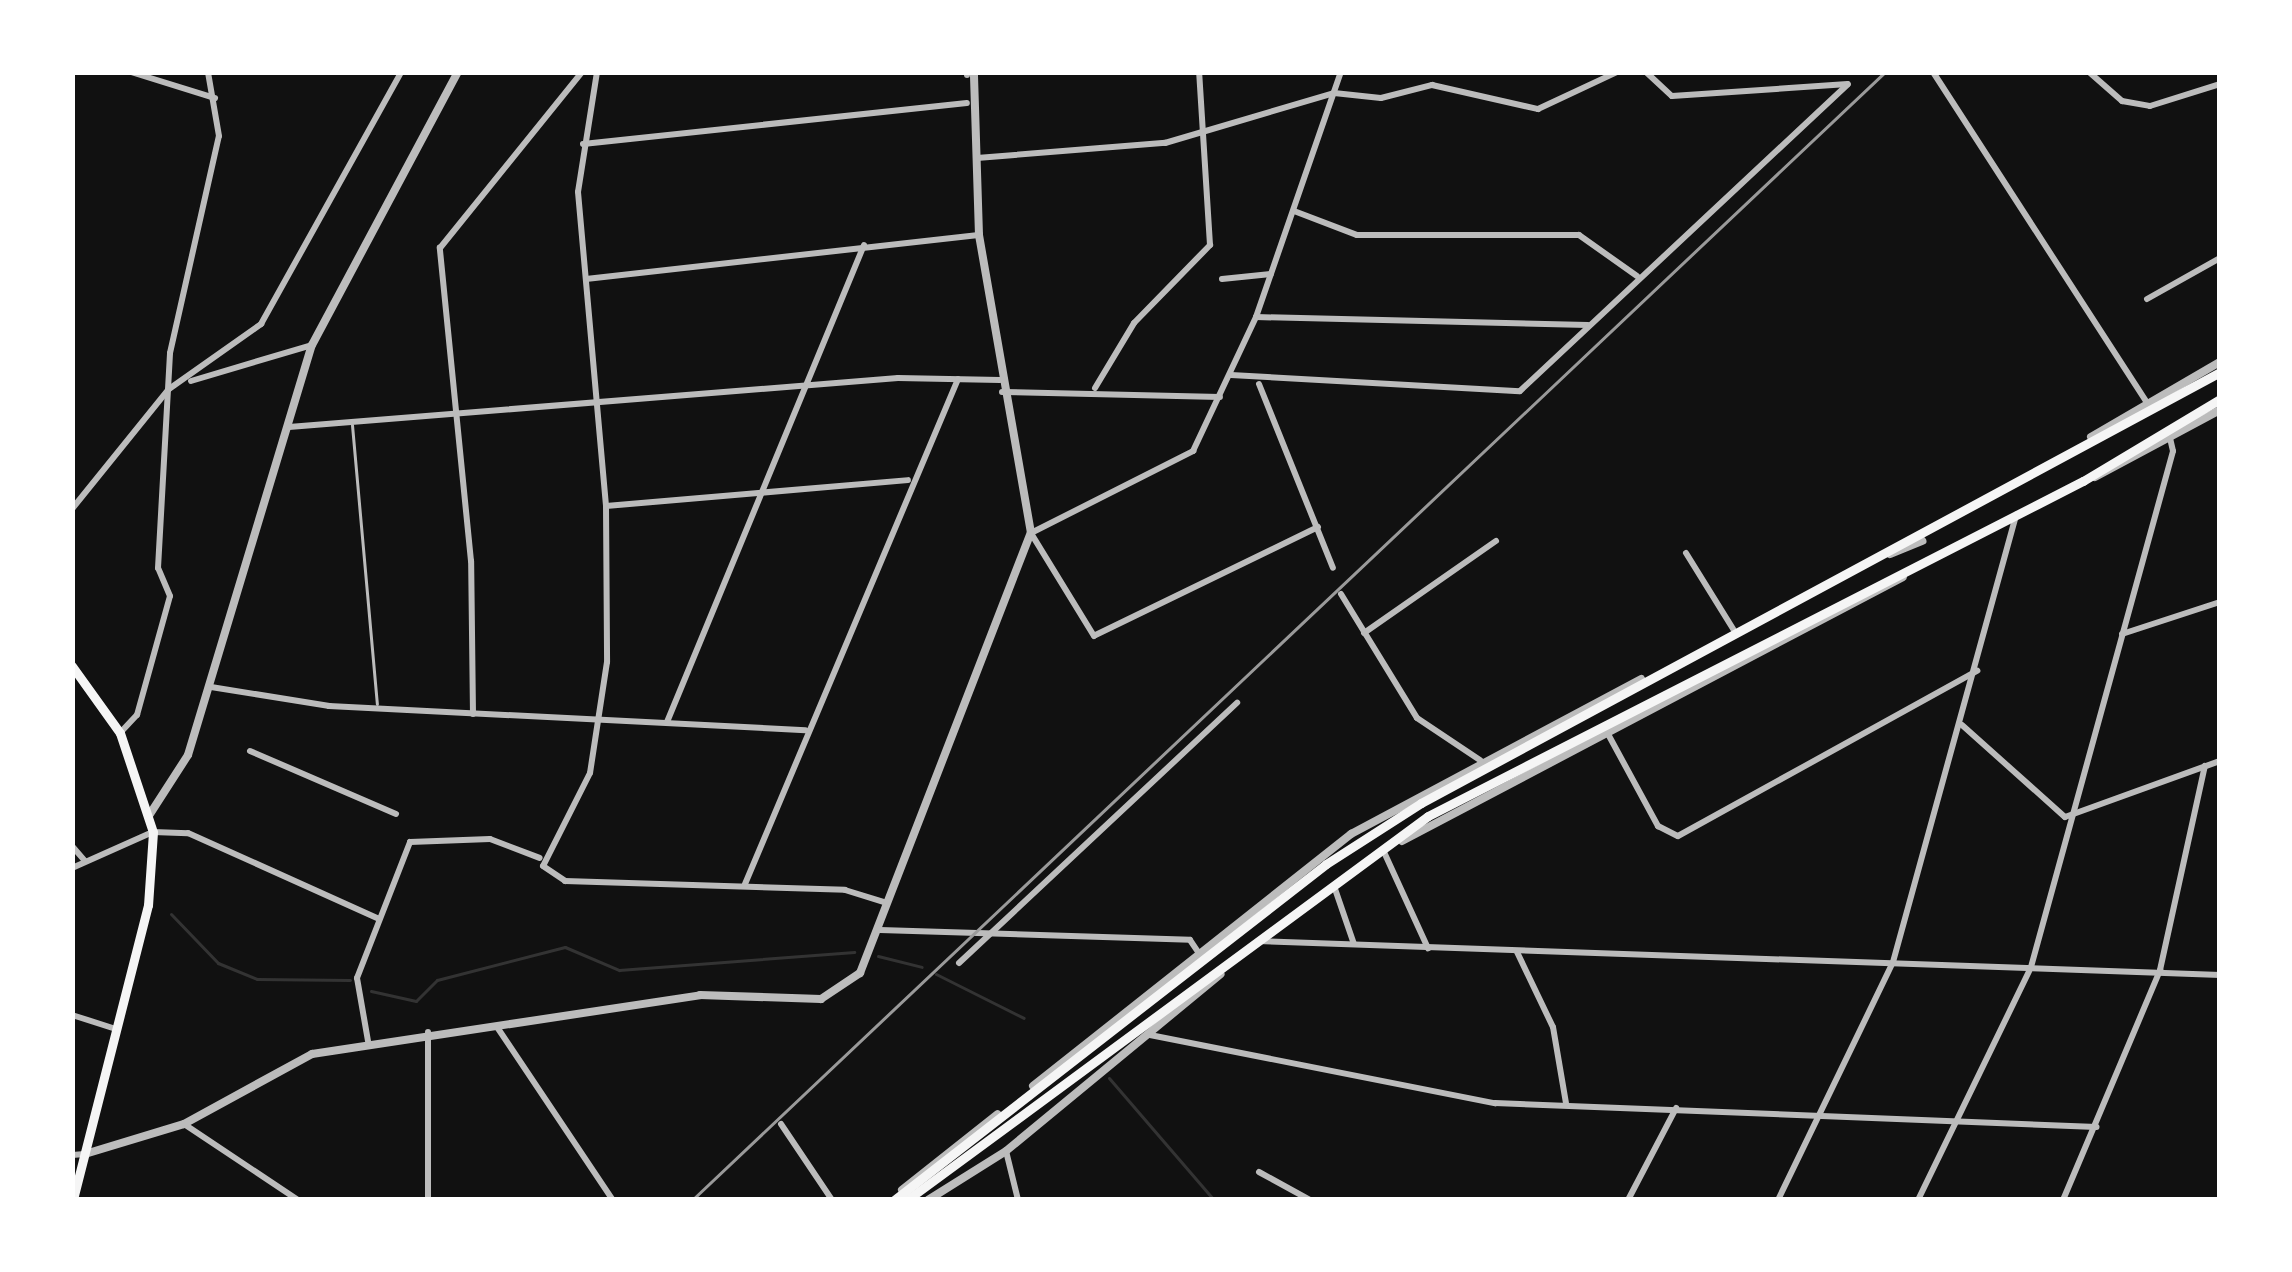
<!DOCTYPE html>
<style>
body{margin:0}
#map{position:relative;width:2292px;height:1272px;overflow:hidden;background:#111;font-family:"Asap Condensed",sans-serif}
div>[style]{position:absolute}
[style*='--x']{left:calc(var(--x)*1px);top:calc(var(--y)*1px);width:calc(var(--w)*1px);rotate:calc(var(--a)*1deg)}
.stream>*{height:3px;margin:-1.5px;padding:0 1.5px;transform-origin:1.5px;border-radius:1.5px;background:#333}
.service>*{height:3px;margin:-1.5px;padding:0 1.5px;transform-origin:1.5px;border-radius:1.5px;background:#bcbcbc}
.minor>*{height:6px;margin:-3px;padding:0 3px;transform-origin:3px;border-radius:3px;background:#bcbcbc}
.tertiary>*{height:8px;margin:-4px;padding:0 4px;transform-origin:4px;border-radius:4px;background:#bcbcbc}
.secondary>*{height:9px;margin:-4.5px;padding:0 4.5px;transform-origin:4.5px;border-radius:4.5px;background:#f5f5f5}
.primary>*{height:9px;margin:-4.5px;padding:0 4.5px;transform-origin:4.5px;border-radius:4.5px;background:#f5f5f5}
.rail>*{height:3px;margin:-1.5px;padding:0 1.5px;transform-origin:1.5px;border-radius:1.5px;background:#9a9a9a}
span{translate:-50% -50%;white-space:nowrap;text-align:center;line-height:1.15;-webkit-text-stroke:12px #fff;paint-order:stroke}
.frame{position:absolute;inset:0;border:75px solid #fff;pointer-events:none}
</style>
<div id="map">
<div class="stream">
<i style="--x:171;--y:914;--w:68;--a:46.2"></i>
<i style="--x:218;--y:963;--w:42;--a:22.3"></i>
<i style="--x:257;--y:979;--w:93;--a:0.6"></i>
<i style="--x:878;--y:956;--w:45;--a:14"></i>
<i style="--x:936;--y:974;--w:98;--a:26.6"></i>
<i style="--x:371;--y:991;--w:46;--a:12.5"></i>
<i style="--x:416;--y:1001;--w:30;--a:-45"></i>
<i style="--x:437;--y:980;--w:132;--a:-14.5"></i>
<i style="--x:565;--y:947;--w:59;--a:23.1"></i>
<i style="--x:619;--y:970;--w:236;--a:-4.4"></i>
<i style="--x:1109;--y:1078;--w:161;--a:49.3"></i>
</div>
<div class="service">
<i style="--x:352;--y:425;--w:280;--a:84.9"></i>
</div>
<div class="minor">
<i style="--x:131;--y:72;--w:88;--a:17.2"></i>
<i style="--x:597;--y:72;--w:121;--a:99"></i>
<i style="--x:578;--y:192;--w:315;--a:84.9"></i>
<i style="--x:606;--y:506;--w:156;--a:89.6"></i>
<i style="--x:607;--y:662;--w:112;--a:98.7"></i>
<i style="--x:590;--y:773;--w:104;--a:116.8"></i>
<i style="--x:543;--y:866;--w:27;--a:34"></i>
<i style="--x:565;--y:881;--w:280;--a:1.8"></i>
<i style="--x:845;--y:890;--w:41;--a:17.1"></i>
<i style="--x:967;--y:72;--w:3;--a:90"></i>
<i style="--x:1646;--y:72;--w:35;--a:43"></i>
<i style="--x:1672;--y:96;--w:176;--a:-3.9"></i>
<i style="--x:1933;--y:72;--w:396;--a:57.1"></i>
<i style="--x:2089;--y:72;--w:44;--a:41.3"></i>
<i style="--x:2122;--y:101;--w:28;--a:10"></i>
<i style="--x:2150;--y:106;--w:73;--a:-17.4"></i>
<i style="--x:583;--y:144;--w:386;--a:-6.1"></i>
<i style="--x:977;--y:158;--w:189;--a:-4.6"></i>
<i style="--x:1165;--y:143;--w:176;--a:-16.5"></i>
<i style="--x:1334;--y:93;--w:47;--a:6.1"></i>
<i style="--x:1381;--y:98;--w:53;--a:-14.3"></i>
<i style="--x:1432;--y:85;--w:109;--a:12.8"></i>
<i style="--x:1538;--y:109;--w:87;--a:-25.1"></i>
<i style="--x:1294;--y:211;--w:67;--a:20.9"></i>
<i style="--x:1357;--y:235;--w:222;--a:0"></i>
<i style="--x:1579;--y:235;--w:71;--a:35.3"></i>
<i style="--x:586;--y:279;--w:395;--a:-6.4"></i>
<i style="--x:1222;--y:279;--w:49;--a:-5.8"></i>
<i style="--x:2147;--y:299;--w:84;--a:-29.3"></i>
<i style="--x:1256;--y:317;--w:332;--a:1.4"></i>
<i style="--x:1231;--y:375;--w:289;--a:3.2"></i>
<i style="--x:1520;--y:391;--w:449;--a:-43.1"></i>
<i style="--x:191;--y:381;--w:126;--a:-16.6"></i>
<i style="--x:1259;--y:384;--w:198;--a:68.1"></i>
<i style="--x:1095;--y:388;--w:76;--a:-59"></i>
<i style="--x:1134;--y:323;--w:109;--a:-45.7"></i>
<i style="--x:1210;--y:245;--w:173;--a:-93.6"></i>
<i style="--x:1002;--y:392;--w:218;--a:1.3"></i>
<i style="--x:289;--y:427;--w:611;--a:-4.6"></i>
<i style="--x:898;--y:378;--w:102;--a:1.1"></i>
<i style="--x:606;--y:506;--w:303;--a:-4.9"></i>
<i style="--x:72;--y:509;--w:154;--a:-51.1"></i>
<i style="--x:169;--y:389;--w:113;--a:-35.2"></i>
<i style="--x:261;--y:324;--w:288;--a:-60.9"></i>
<i style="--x:1318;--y:527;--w:249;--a:154.1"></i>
<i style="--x:1094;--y:636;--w:121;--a:-121.5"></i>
<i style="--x:1031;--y:533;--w:182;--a:-26.8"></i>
<i style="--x:1193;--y:451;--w:148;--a:-64.8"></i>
<i style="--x:1256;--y:317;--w:259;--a:-70.9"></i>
<i style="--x:1686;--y:553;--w:93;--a:58.2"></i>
<i style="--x:1341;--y:594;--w:145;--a:58.5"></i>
<i style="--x:1417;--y:718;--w:76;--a:33.7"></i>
<i style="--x:1364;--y:633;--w:161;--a:-34.9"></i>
<i style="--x:2122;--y:634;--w:103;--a:-18.1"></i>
<i style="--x:211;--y:687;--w:120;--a:9.1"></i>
<i style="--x:329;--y:706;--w:477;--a:2.9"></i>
<i style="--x:473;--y:714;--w:153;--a:-90.7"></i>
<i style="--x:471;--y:561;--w:315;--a:-95.7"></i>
<i style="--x:440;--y:248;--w:226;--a:-51.1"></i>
<i style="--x:667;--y:722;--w:516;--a:-67.56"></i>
<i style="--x:1962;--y:725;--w:138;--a:41.8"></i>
<i style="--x:2065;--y:817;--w:165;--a:-19.9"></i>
<i style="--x:120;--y:733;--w:25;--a:-47"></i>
<i style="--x:137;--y:715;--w:123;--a:-74.5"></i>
<i style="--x:170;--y:596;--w:30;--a:-113"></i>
<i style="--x:158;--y:568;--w:215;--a:-86.8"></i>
<i style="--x:170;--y:353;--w:222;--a:-77.3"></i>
<i style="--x:219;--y:136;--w:65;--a:-99.8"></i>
<i style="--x:1608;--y:734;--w:105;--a:61.5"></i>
<i style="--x:1658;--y:826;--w:22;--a:27"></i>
<i style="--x:1678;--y:836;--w:342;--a:-28.9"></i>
<i style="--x:250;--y:751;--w:159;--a:23.3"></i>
<i style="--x:72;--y:846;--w:20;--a:49"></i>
<i style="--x:1384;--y:852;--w:106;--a:65.4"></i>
<i style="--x:72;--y:868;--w:89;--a:-24"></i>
<i style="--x:153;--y:832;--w:35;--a:2"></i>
<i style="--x:188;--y:833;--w:209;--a:24.2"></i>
<i style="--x:745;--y:884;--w:548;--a:-67.13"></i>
<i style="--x:1334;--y:886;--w:61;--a:71"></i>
<i style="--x:880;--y:930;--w:310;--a:1.8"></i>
<i style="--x:1190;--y:940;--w:14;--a:56"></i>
<i style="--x:1258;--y:941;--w:963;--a:2.02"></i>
<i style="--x:1517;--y:952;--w:83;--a:64.4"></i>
<i style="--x:1553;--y:1027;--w:77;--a:80.3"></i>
<i style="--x:959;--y:963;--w:381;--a:-43.1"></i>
<i style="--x:72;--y:1015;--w:46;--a:17.7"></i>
<i style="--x:497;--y:1027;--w:208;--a:56.2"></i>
<i style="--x:1150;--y:1035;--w:352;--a:11.2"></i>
<i style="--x:1495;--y:1103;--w:602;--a:2.28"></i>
<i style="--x:368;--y:1041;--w:64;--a:-99.9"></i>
<i style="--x:357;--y:978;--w:146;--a:-68.7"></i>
<i style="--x:410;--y:842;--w:80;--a:-2.1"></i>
<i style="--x:490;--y:839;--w:53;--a:20.8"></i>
<i style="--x:184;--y:1124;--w:137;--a:33.7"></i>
<i style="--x:781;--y:1124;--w:92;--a:56.1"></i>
<i style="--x:1006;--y:1151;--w:50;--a:76.2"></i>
<i style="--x:72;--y:1155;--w:13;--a:-4"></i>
<i style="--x:1259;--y:1172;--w:58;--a:28.8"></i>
<i style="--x:428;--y:1200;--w:168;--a:-90"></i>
<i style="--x:1628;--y:1200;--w:104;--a:-62.4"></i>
<i style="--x:1778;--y:1200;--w:264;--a:-64.2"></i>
<i style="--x:1893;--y:962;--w:464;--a:-74.6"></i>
<i style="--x:1918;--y:1200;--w:259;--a:-64.1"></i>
<i style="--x:2031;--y:967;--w:535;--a:-74.61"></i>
<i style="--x:2173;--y:451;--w:18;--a:-103"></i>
<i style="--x:2063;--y:1200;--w:250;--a:-67.1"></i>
<i style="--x:2160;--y:970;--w:209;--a:-77.6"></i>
</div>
<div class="tertiary">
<i style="--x:2091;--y:437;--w:149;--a:-30.2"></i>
<i style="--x:2095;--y:477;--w:142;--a:-28.2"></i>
<i style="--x:1890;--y:554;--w:35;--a:-22"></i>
<i style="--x:150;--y:814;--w:70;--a:-57.2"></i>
<i style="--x:188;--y:755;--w:428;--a:-73.2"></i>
<i style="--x:312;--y:345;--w:310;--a:-61.9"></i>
<i style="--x:1402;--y:841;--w:566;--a:-27.79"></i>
<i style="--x:1033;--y:1086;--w:406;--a:-38.4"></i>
<i style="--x:1351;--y:834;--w:329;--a:-28.1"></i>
<i style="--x:85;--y:1154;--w:103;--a:-16.9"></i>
<i style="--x:184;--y:1124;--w:146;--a:-28.7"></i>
<i style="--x:312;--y:1054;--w:392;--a:-8.6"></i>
<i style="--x:700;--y:995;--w:121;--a:1.9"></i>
<i style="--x:821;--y:999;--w:47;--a:-33.7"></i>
<i style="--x:860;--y:973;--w:472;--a:-68.8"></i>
<i style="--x:1031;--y:533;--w:303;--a:-99.9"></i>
<i style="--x:979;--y:235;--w:163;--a:-91.8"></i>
<i style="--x:902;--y:1190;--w:122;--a:-38.4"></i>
<i style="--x:928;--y:1200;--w:92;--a:-32.1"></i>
<i style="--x:1006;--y:1151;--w:278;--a:-39.5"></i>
</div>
<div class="secondary">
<i style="--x:72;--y:666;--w:82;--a:54.4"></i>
<i style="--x:120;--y:733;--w:104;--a:71.6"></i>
<i style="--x:153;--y:832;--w:73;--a:93.9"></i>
<i style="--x:148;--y:905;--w:304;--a:104.3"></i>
</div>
<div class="primary">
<i style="--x:894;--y:1200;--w:547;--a:-37.87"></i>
<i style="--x:1326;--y:864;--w:113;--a:-32.7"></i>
<i style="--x:1421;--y:803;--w:908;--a:-28.34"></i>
<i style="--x:907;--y:1200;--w:647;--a:-36.39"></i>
<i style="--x:1428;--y:816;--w:736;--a:-27.09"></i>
<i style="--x:2083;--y:481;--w:160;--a:-30.9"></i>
</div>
<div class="rail">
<i style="--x:692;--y:1200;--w:1642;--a:-43.4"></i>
</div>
<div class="frame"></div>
</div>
